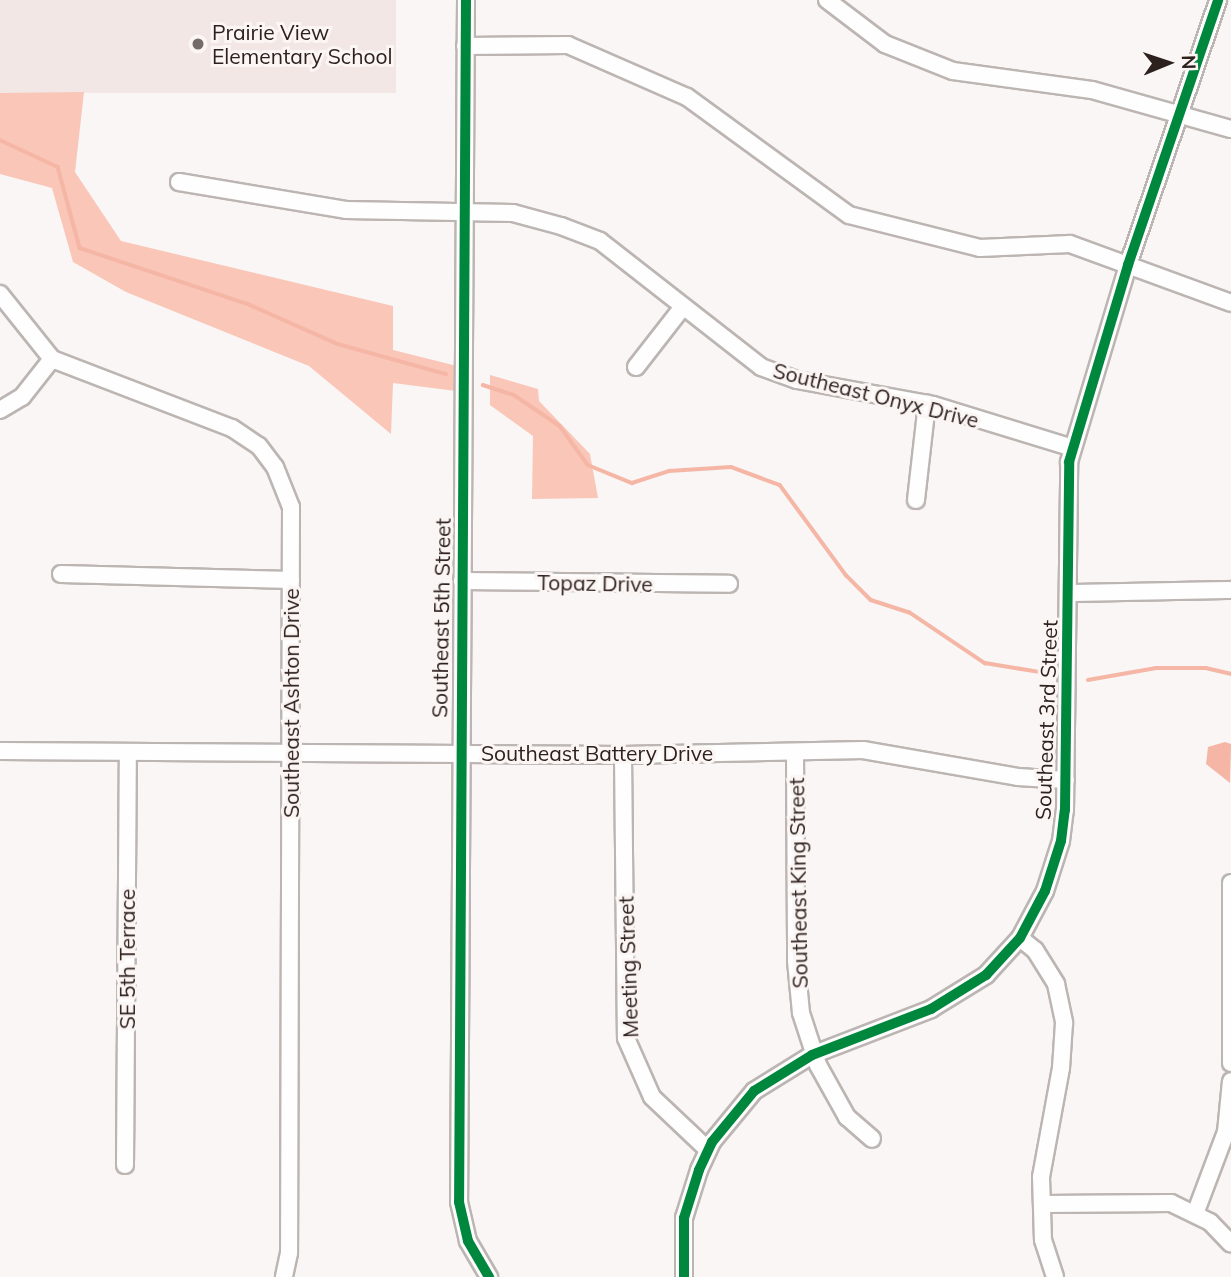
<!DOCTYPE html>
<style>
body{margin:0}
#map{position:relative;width:1231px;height:1277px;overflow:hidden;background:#f9f6f5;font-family:Mulish,sans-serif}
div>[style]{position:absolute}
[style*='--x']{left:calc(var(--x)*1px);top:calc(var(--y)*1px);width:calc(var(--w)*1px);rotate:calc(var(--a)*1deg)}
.built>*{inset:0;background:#f2e7e5;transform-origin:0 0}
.forest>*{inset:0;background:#f9c6b8}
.water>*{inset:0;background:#f5b6a5}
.stream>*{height:3.5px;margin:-1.75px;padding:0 1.75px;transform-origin:1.75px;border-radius:1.75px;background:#f5b6a5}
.roads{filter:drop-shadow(2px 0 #bcb5b2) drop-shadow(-2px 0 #bcb5b2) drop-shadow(0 2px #bcb5b2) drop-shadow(0 -2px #bcb5b2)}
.minor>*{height:16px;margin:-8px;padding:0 8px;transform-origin:8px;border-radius:8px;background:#fefefe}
.cycleway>*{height:10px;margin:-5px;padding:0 5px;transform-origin:5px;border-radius:5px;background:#00873e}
.dots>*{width:19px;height:19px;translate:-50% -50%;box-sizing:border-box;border:4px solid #fbf5f3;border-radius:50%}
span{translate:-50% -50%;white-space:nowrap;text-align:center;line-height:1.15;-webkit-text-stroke:6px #fbf5f3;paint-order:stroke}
.poi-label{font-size:21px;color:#2d211e}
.left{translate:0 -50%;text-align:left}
.street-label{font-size:21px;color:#2d211e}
.north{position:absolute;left:1133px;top:28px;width:70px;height:70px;-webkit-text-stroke:5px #fbf5f3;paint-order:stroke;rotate:88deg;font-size:19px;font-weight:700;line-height:28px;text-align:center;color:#2d211e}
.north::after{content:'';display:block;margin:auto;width:24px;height:32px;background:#2d211e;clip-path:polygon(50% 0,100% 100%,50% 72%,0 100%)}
</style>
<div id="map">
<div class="built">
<i style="left:0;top:0;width:396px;height:93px"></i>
</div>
<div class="forest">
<i style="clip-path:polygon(84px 92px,75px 172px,121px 241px,393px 306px,393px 350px,457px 366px,456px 391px,393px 383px,391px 434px,309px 366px,126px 292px,73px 262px,52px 188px,0 174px,0 93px)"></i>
<i style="clip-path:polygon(490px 375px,538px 389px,539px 401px,590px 454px,598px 498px,532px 499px,533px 436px,490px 405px)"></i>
</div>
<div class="water">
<i style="clip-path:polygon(1225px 742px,1231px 744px,1230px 783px,1206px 764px,1208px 747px)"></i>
</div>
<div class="stream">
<i style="--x:0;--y:140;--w:64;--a:25"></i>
<i style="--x:58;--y:167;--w:84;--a:74.8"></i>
<i style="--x:80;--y:248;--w:179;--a:18.5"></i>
<i style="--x:250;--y:305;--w:96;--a:23.9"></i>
<i style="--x:338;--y:344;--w:112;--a:15.5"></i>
<i style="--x:483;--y:385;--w:33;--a:18"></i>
<i style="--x:514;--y:395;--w:55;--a:34"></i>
<i style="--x:560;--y:426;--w:48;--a:54.3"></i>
<i style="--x:588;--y:465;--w:48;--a:22.2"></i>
<i style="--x:632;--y:483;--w:39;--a:-18"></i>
<i style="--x:669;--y:471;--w:62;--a:-3.7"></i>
<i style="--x:731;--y:467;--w:52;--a:20.2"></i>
<i style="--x:780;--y:485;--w:112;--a:53.7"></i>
<i style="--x:846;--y:575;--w:35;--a:45"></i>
<i style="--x:871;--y:600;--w:40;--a:18"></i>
<i style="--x:909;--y:612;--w:92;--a:33.9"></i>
<i style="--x:985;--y:663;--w:56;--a:9.3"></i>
<i style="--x:1088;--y:680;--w:69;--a:-10"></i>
<i style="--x:1156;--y:668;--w:50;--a:0"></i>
<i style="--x:1206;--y:668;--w:26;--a:13"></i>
</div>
<div class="roads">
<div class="minor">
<i style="--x:466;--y:0;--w:1202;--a:90.33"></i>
<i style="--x:459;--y:1202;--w:40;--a:77"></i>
<i style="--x:468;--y:1241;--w:42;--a:59.7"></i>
<i style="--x:827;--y:0;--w:73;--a:37.2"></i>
<i style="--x:885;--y:44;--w:73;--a:21.7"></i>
<i style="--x:953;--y:71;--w:140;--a:7.8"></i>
<i style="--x:1092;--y:90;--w:144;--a:15.7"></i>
<i style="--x:465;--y:46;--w:103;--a:-0.6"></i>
<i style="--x:568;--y:45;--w:130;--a:23.6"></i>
<i style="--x:687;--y:97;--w:200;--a:36.1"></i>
<i style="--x:849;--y:215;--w:135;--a:14.1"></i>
<i style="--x:980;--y:248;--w:90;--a:-2.5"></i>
<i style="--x:1070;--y:244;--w:171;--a:20.1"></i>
<i style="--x:179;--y:182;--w:169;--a:9.5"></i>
<i style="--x:346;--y:210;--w:167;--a:1"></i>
<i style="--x:513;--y:213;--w:50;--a:15.2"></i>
<i style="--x:561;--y:226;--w:42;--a:21"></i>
<i style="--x:600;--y:241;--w:204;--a:38"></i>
<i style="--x:761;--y:367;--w:38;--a:20"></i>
<i style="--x:797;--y:380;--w:138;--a:10.4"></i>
<i style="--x:933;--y:405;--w:146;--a:17.1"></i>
<i style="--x:0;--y:294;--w:83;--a:51.3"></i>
<i style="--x:52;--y:359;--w:193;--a:21"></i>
<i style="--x:232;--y:428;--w:32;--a:34"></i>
<i style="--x:259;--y:446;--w:26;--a:53"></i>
<i style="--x:275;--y:467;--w:43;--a:68.2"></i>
<i style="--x:291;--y:507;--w:746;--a:90.15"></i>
<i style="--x:289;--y:1253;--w:25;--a:102"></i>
<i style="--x:636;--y:367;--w:75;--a:-52.1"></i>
<i style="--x:0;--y:410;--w:26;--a:-31"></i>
<i style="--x:22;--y:397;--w:48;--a:-51.7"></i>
<i style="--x:916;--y:500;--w:97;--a:-83.5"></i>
<i style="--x:61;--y:574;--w:230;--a:1.5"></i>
<i style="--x:462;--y:581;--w:267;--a:0.6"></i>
<i style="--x:1069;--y:593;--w:162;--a:-1.1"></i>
<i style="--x:0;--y:751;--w:623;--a:0.37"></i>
<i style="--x:623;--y:755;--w:240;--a:-1.2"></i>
<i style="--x:863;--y:750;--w:157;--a:9.9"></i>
<i style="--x:1018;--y:777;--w:48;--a:3.6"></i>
<i style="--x:795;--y:752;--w:209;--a:89.7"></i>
<i style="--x:796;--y:961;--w:52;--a:84.5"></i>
<i style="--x:801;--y:1013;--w:55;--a:71.9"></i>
<i style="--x:818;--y:1065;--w:60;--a:60.9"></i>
<i style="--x:847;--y:1117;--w:33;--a:41"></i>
<i style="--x:623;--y:755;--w:283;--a:89.4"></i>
<i style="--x:626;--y:1038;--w:64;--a:66.2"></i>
<i style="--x:652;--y:1097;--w:77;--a:43.4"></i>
<i style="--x:1231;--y:883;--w:180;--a:90"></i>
<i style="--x:1020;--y:938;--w:19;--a:39"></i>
<i style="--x:1035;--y:950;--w:40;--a:58"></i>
<i style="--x:1056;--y:984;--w:40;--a:78"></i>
<i style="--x:1064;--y:1023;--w:45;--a:93.8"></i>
<i style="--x:1061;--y:1068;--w:111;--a:100.4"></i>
<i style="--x:1041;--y:1177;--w:63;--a:88.2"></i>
<i style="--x:1043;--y:1240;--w:39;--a:72"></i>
<i style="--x:125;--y:1165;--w:413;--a:-89.6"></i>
<i style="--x:1044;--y:1204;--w:127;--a:-0.5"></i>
<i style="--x:1171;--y:1203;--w:43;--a:26"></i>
<i style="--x:1210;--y:1222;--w:30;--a:46"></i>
<i style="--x:1195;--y:1214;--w:88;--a:-69.3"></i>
<i style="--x:1226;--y:1132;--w:51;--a:-84.4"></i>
<i style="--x:684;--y:1277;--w:59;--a:-90"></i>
<i style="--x:684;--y:1218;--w:50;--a:-72.6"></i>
<i style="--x:699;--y:1170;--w:31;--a:-65"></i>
<i style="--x:712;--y:1142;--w:66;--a:-50.5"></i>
<i style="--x:754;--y:1091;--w:68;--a:-31.8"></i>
<i style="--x:812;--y:1055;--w:128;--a:-21.1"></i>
<i style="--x:931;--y:1009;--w:65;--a:-31.7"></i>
<i style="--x:986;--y:975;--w:50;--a:-47.4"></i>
<i style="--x:1020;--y:938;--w:53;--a:-62"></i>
<i style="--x:1045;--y:891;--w:52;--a:-72.3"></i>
<i style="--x:1061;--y:841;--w:31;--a:-83"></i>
<i style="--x:1065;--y:810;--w:348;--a:-89.3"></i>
<i style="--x:1069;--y:462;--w:206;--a:-73.3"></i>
<i style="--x:1128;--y:265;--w:280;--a:-71.2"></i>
</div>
</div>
<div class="cycleway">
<i style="--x:466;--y:0;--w:1202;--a:90.33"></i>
<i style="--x:459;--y:1202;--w:40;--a:77"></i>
<i style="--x:468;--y:1241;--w:42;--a:59.7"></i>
<i style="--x:684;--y:1277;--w:59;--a:-90"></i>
<i style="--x:684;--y:1218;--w:50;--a:-72.6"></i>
<i style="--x:699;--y:1170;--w:31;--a:-65"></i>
<i style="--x:712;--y:1142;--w:66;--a:-50.5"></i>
<i style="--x:754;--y:1091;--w:68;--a:-31.8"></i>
<i style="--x:812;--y:1055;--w:128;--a:-21.1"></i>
<i style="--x:931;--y:1009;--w:65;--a:-31.7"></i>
<i style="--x:986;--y:975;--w:50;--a:-47.4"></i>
<i style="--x:1020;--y:938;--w:53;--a:-62"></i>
<i style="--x:1045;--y:891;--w:52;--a:-72.3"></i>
<i style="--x:1061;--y:841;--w:31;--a:-83"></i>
<i style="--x:1065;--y:810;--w:348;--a:-89.3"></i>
<i style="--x:1069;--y:462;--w:206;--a:-73.3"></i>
<i style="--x:1128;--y:265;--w:280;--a:-71.2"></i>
</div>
<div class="dots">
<i style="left:198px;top:44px;background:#746c69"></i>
</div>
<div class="poi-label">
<span class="left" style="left:212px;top:44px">Prairie View<br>Elementary School</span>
</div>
<div class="street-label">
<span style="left:876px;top:395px;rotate:14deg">Southeast Onyx Drive</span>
<span style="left:595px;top:583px;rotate:1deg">Topaz Drive</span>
<span style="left:441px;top:618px;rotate:-89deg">Southeast 5th Street</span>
<span style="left:291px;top:703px;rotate:-90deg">Southeast Ashton Drive</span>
<span style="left:1046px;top:720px;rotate:-88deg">Southeast 3rd Street</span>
<span style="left:597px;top:753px">Southeast Battery Drive</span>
<span style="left:798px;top:883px;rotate:-91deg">Southeast King Street</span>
<span style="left:127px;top:959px;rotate:-90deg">SE 5th Terrace</span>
<span style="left:628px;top:967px;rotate:-92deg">Meeting Street</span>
</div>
<div class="north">N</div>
</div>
